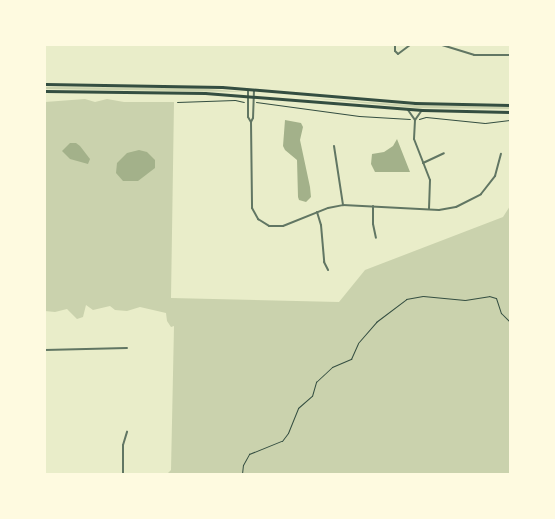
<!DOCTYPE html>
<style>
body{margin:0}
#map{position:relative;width:555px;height:519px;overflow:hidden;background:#e9edc9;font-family:"Noto Sans",sans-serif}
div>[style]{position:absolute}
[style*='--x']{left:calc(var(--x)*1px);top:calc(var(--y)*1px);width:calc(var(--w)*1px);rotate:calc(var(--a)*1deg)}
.green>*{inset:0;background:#cad2ad}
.water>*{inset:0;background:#a3b18a}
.path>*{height:1px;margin:-0.5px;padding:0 0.5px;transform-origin:0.5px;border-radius:0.5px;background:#344e41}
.minor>*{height:2px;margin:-1px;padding:0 1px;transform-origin:1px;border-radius:1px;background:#617663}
.secondary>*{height:3px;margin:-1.5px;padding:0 1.5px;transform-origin:1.5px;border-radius:1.5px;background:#344e41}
span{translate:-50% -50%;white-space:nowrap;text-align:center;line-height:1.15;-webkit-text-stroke:4px #fefae0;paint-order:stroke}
.frame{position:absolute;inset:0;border:46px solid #fefae0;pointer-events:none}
</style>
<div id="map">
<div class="green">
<i style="clip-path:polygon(45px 87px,197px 88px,245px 92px,45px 89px)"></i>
<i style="clip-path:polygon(298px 97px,409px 105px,510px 107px,510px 109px,417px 108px)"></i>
<i style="clip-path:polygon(85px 99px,95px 102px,107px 99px,124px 102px,174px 102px,171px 298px,339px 302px,365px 270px,503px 217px,510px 206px,510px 474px,167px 474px,171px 470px,174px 326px,171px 327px,167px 321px,166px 313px,140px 307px,127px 311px,115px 310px,110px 306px,93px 310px,86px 305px,83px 317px,77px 319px,67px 309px,55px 312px,45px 311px,45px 102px)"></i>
</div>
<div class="water">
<i style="clip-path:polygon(285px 120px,301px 123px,303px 127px,300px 140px,310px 187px,311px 197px,306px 202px,299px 200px,298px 197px,297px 160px,285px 150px,283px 146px)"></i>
<i style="clip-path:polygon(397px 139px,410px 172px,375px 172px,371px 164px,372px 154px,384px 152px,393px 146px)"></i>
<i style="clip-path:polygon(70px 143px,76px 143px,80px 146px,90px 159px,88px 164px,70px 159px,62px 151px)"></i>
<i style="clip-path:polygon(139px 150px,147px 152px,155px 160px,155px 168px,138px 181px,123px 181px,116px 173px,117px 163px,127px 153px)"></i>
</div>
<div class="path">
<i style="--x:177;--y:102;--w:58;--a:-2"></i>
<i style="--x:235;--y:100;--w:9;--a:13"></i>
<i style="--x:256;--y:102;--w:104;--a:7.7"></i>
<i style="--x:359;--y:116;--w:51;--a:3.4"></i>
<i style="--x:419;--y:119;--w:7;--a:-16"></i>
<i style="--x:426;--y:117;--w:59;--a:5.8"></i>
<i style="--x:485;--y:123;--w:25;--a:-7"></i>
<i style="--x:242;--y:474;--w:9;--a:-84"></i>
<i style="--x:243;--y:465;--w:13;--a:-61"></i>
<i style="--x:249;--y:454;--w:35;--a:-22"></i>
<i style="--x:282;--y:441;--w:10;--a:-53"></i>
<i style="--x:288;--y:433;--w:27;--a:-68"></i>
<i style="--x:298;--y:408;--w:18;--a:-41"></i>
<i style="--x:312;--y:396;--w:15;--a:-74"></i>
<i style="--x:316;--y:382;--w:22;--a:-43"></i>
<i style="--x:332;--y:367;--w:21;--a:-23"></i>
<i style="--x:351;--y:359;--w:17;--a:-66"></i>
<i style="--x:358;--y:343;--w:28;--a:-49"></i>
<i style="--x:376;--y:322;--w:38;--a:-37"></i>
<i style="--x:406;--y:299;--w:17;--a:-10"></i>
<i style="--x:423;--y:296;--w:42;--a:5.4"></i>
<i style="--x:465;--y:300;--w:24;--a:-9"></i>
<i style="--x:489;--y:296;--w:7;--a:16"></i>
<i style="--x:496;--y:298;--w:16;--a:72"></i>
<i style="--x:501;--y:313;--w:13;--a:45"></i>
</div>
<div class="minor">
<i style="--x:395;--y:45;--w:6;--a:90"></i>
<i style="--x:395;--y:51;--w:4;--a:45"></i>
<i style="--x:398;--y:54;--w:15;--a:-37"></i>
<i style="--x:442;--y:45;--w:34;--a:17"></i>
<i style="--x:474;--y:55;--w:36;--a:0"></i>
<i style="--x:248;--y:90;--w:27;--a:90"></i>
<i style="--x:248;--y:117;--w:6;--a:59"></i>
<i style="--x:254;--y:90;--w:28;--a:92"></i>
<i style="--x:253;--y:118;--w:4;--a:117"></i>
<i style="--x:251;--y:122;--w:86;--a:89.3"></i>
<i style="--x:252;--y:208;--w:13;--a:61"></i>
<i style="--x:258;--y:219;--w:13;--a:32"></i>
<i style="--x:269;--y:226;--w:14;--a:0"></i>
<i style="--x:283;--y:226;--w:48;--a:-21.8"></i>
<i style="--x:328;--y:208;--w:15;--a:-11"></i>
<i style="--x:343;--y:205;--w:96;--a:3"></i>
<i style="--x:439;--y:210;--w:17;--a:-10"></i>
<i style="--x:456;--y:207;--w:28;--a:-27"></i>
<i style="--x:481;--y:194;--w:23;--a:-52"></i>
<i style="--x:495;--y:176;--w:23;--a:-75"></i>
<i style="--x:408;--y:110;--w:12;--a:55"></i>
<i style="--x:422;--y:110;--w:12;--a:125"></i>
<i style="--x:415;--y:120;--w:19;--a:93"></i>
<i style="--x:414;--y:139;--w:44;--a:68.7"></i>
<i style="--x:430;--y:180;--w:29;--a:92"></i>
<i style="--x:334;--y:146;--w:60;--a:81.3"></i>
<i style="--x:423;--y:163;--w:23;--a:-25"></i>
<i style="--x:373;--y:206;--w:18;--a:90"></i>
<i style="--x:373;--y:224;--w:14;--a:78"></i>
<i style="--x:317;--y:212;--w:14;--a:73"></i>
<i style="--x:321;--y:225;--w:37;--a:85"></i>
<i style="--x:324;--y:262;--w:9;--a:63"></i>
<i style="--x:45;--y:350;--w:82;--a:-1.4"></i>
<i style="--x:123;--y:474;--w:29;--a:-90"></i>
<i style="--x:123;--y:445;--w:14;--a:-73"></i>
</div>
<div class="secondary">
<i style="--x:45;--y:84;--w:177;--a:1"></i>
<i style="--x:222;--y:87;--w:194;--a:4.7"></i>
<i style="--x:415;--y:103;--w:95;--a:1.2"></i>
<i style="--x:45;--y:91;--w:160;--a:0.7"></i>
<i style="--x:205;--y:93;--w:218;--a:4.5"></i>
<i style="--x:422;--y:110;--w:88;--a:1.3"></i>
</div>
<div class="frame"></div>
</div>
